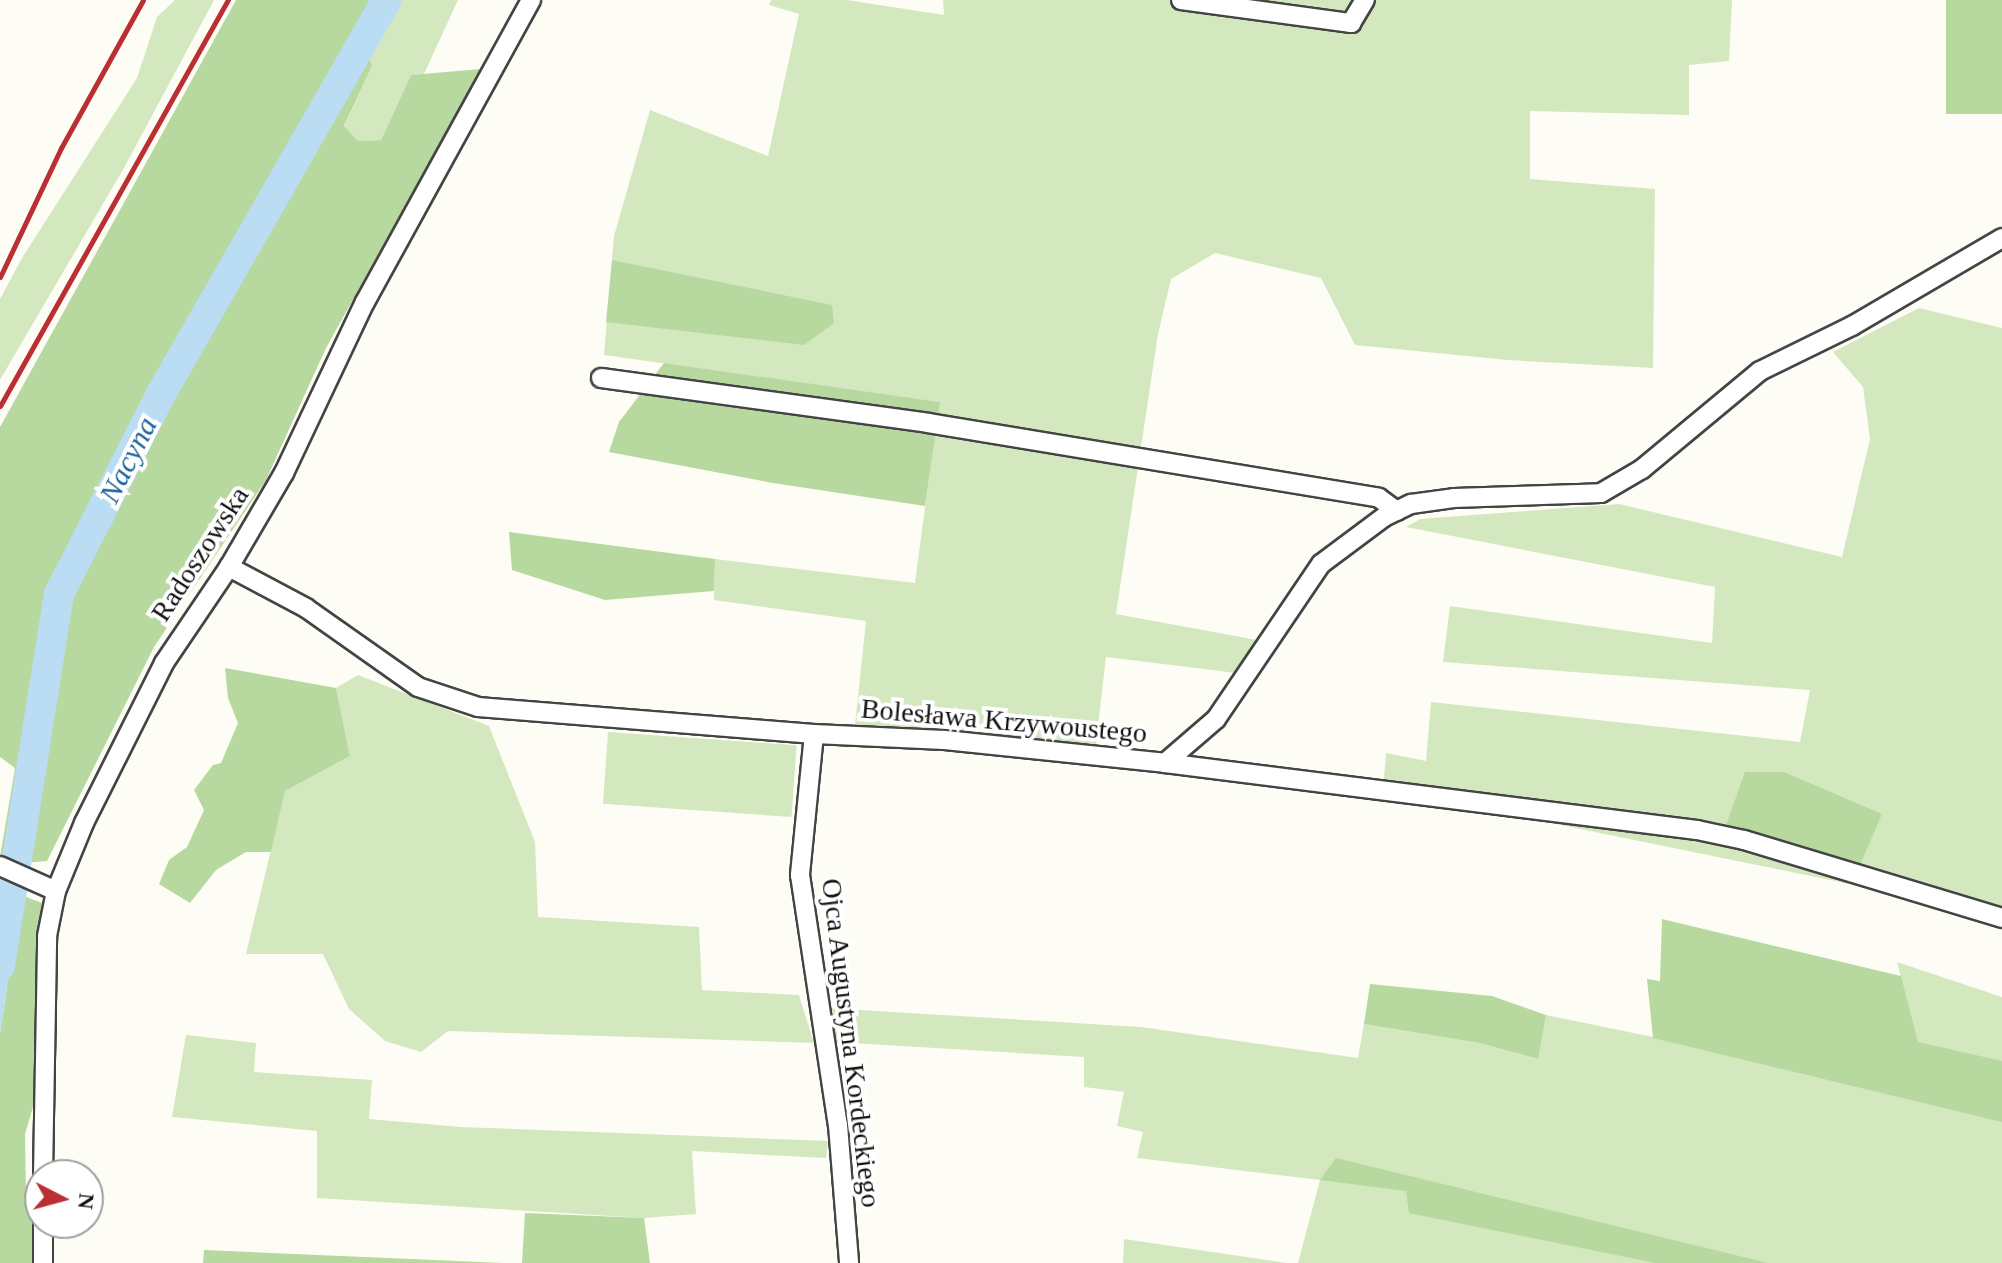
<!DOCTYPE html>
<meta charset="utf-8">
<style>
body{margin:0}
#map{position:relative;width:2002px;height:1263px;overflow:hidden;background:#fefdf5;font-family:"Times New Roman",serif}
div>[style]{position:absolute}
[style*='--x']{left:calc(var(--x)*1px);top:calc(var(--y)*1px);width:calc(var(--w)*1px);rotate:calc(var(--a)*1deg)}
.green>*{inset:0;background:#d3e8bf;transform-origin:0 0}
.forest>*{inset:0;background:#b7d89f;transform-origin:0 0}
.water>*{inset:0;background:#bbddf4}
.river>*{height:30px;margin:-15px;padding:0 15px;transform-origin:15px;border-radius:15px;background:#bbddf4}
.roads{filter:drop-shadow(2px 0 #444) drop-shadow(-2px 0 #444) drop-shadow(0 2px #444) drop-shadow(0 -2px #444)}
.minor>*{height:18px;margin:-9px;padding:0 9px;transform-origin:9px;border-radius:9px;background:#fff}
.rail>*{height:5px;margin:-2.5px;padding:0 2.5px;transform-origin:2.5px;border-radius:2.5px;background:#bb2e32}
span{translate:-50% -50%;white-space:nowrap;text-align:center;line-height:1.15;-webkit-text-stroke:8px #fff;paint-order:stroke}
.street-label{font-size:28px;color:#111}
.water-label{font-size:30px;color:#1e639e;font-style:italic}
.north{position:absolute;left:24px;top:1159px;width:80px;height:80px;box-sizing:border-box;background:#fff;border:2px solid #a0a0a0;border-radius:50%;rotate:96deg;font-size:22px;font-weight:700;line-height:32px;text-align:center;color:#111}
.north::after{content:'';display:block;margin:auto;width:28px;height:36px;background:#bb2e32;clip-path:polygon(50% 0,100% 100%,50% 72%,0 100%)}
</style>
<div id="map">
<div class="green">
<i style="clip-path:polygon(175px 0,214px 0,124px 168px,0 380px,0 299px,22px 258px,137px 78px,157px 17px)"></i>
<i style="clip-path:polygon(396px 0,458px 0,424px 74px,411px 75px,381px 140px,358px 141px,344px 127px,372px 66px,367px 48px)"></i>
<i style="clip-path:polygon(771px 0,847px 0,944px 15px,943px 0,1732px 0,1729px 61px,1689px 65px,1689px 115px,1530px 111px,1530px 179px,1655px 189px,1653px 368px,1508px 360px,1355px 345px,1321px 278px,1215px 253px,1171px 279px,1158px 334px,1116px 614px,1257px 640px,1236px 673px,1106px 657px,1096px 744px,855px 725px,866px 621px,714px 600px,715px 559px,915px 583px,939px 402px,604px 355px,614px 236px,650px 110px,768px 156px,799px 14px,769px 5px)"></i>
<i style="clip-path:polygon(1919px 308px,2002px 328px,2002px 927px,1850px 884px,1546px 822px,1382px 801px,1386px 753px,1426px 761px,1431px 702px,1800px 742px,1810px 690px,1443px 662px,1450px 606px,1712px 643px,1715px 587px,1406px 527px,1420px 519px,1619px 504px,1842px 557px,1870px 439px,1863px 387px,1833px 352px)"></i>
<i style="clip-path:polygon(358px 675px,489px 726px,535px 842px,538px 917px,699px 927px,702px 990px,799px 995px,814px 1043px,448px 1031px,421px 1052px,385px 1041px,349px 1009px,323px 954px,246px 954px,285px 791px,350px 756px,336px 688px)"></i>
<i style="left:608px;top:732px;width:189px;height:72px;rotate:4deg"></i>
<i style="clip-path:polygon(1897px 962px,2002px 997px,2002px 1263px,1298px 1263px,1320px 1180px,1137px 1158px,1143px 1132px,1117px 1126px,1124px 1092px,1084px 1087px,1084px 1057px,835px 1042px,827px 1008px,1141px 1027px,1358px 1058px,1364px 1024px,1479px 1043px,1537px 1059px,1546px 1015px,1653px 1037px,1656px 1011px,1647px 979px,1917px 1042px)"></i>
<i style="clip-path:polygon(186px 1035px,256px 1043px,254px 1072px,372px 1080px,369px 1119px,461px 1127px,828px 1141px,826px 1158px,692px 1151px,696px 1214px,644px 1218px,317px 1198px,317px 1131px,172px 1117px)"></i>
<i style="clip-path:polygon(1124px 1239px,1287px 1263px,1123px 1263px)"></i>
</div>
<div class="forest">
<i style="clip-path:polygon(236px 0,378px 0,154px 394px,54px 591px,13px 858px,0 857px,15px 768px,0 757px,0 427px)"></i>
<i style="left:1946px;top:0;width:56px;height:114px"></i>
<i style="clip-path:polygon(367px 48px,372px 66px,344px 126px,358px 141px,381px 140px,411px 75px,481px 69px,326px 348px,266px 480px,154px 647px,47px 861px,22px 863px,65px 596px,165px 398px)"></i>
<i style="clip-path:polygon(612px 260px,832px 305px,834px 323px,804px 345px,606px 322px)"></i>
<i style="clip-path:polygon(664px 363px,940px 402px,925px 506px,773px 483px,609px 452px,619px 422px)"></i>
<i style="clip-path:polygon(509px 532px,715px 559px,714px 591px,605px 600px,512px 570px)"></i>
<i style="clip-path:polygon(225px 668px,336px 688px,350px 756px,285px 791px,271px 852px,246px 852px,216px 870px,190px 903px,159px 884px,169px 860px,187px 847px,204px 810px,194px 790px,213px 765px,221px 763px,238px 723px,228px 698px)"></i>
<i style="clip-path:polygon(1745px 772px,1784px 772px,1882px 814px,1860px 865px,1725px 828px)"></i>
<i style="clip-path:polygon(21px 895px,42px 903px,33px 1107px,25px 1134px,26px 1194px,35px 1226px,35px 1263px,0 1263px,0 1033px)"></i>
<i style="clip-path:polygon(1662px 919px,1901px 976px,1918px 1042px,2002px 1061px,2002px 1122px,1653px 1038px,1647px 979px,1660px 981px)"></i>
<i style="clip-path:polygon(1370px 984px,1492px 996px,1546px 1015px,1538px 1059px,1479px 1043px,1364px 1024px)"></i>
<i style="clip-path:polygon(1336px 1158px,1768px 1263px,1655px 1263px,1409px 1213px,1406px 1191px,1320px 1180px)"></i>
<i style="clip-path:polygon(525px 1213px,644px 1218px,650px 1263px,522px 1263px)"></i>
<i style="clip-path:polygon(204px 1250px,503px 1263px,203px 1263px)"></i>
</div>
<div class="water">
<i style="clip-path:polygon(1px 884px,21px 895px,0 1033px,0 888px)"></i>
</div>
<div class="river">
<i style="--x:0;--y:966;--w:377;--a:-81"></i>
<i style="--x:59;--y:594;--w:225;--a:-63"></i>
<i style="--x:161;--y:394;--w:454;--a:-60.2"></i>
</div>
<div class="roads">
<div class="minor">
<i style="--x:1181;--y:0;--w:172;--a:7.7"></i>
<i style="--x:1351;--y:23;--w:27;--a:-59"></i>
<i style="--x:601;--y:378;--w:330;--a:7.8"></i>
<i style="--x:928;--y:423;--w:457;--a:9.4"></i>
<i style="--x:1379;--y:498;--w:22;--a:36"></i>
<i style="--x:229;--y:567;--w:87;--a:28"></i>
<i style="--x:306;--y:608;--w:137;--a:35.2"></i>
<i style="--x:418;--y:687;--w:63;--a:18.4"></i>
<i style="--x:478;--y:707;--w:337;--a:4.6"></i>
<i style="--x:814;--y:734;--w:130;--a:2.6"></i>
<i style="--x:944;--y:740;--w:222;--a:5.9"></i>
<i style="--x:1165;--y:763;--w:536;--a:7.18"></i>
<i style="--x:1697;--y:830;--w:48;--a:12"></i>
<i style="--x:1744;--y:840;--w:270;--a:16.8"></i>
<i style="--x:814;--y:734;--w:142;--a:95.7"></i>
<i style="--x:800;--y:875;--w:253;--a:81.4"></i>
<i style="--x:838;--y:1125;--w:138;--a:85.4"></i>
<i style="--x:1165;--y:763;--w:67;--a:-40.8"></i>
<i style="--x:1216;--y:719;--w:187;--a:-55.9"></i>
<i style="--x:1321;--y:564;--w:79;--a:-36.7"></i>
<i style="--x:1384;--y:517;--w:30;--a:-26"></i>
<i style="--x:1411;--y:504;--w:43;--a:-7.9"></i>
<i style="--x:1454;--y:498;--w:147;--a:-1.9"></i>
<i style="--x:1601;--y:493;--w:48;--a:-30.3"></i>
<i style="--x:1642;--y:469;--w:153;--a:-39.7"></i>
<i style="--x:1760;--y:371;--w:102;--a:-26.1"></i>
<i style="--x:1852;--y:326;--w:174;--a:-30.4"></i>
<i style="--x:0;--y:866;--w:61;--a:24.1"></i>
<i style="--x:43;--y:1175;--w:239;--a:-89"></i>
<i style="--x:47;--y:936;--w:46;--a:-78.7"></i>
<i style="--x:56;--y:891;--w:74;--a:-67.6"></i>
<i style="--x:84;--y:823;--w:179;--a:-63.4"></i>
<i style="--x:164;--y:663;--w:116;--a:-55.9"></i>
<i style="--x:229;--y:567;--w:109;--a:-59.7"></i>
<i style="--x:284;--y:473;--w:189;--a:-64.7"></i>
<i style="--x:365;--y:302;--w:345;--a:-61.2"></i>
<i style="--x:43;--y:1263;--w:40;--a:-90"></i>
</div>
</div>
<div class="rail">
<i style="--x:0;--y:277;--w:143;--a:-64.7"></i>
<i style="--x:61;--y:148;--w:169;--a:-61"></i>
<i style="--x:0;--y:406;--w:466;--a:-60.7"></i>
</div>
<div class="street-label">
<span style="left:200px;top:554px;rotate:-57deg">Radoszowska</span>
<span style="left:1004px;top:721px;rotate:5deg">Bolesława Krzywoustego</span>
<span style="left:851px;top:1043px;rotate:83deg">Ojca Augustyna Kordeckiego</span>
</div>
<div class="water-label">
<span style="left:128px;top:460px;rotate:-63deg">Nacyna</span>
</div>
<div class="north">N</div>
</div>
